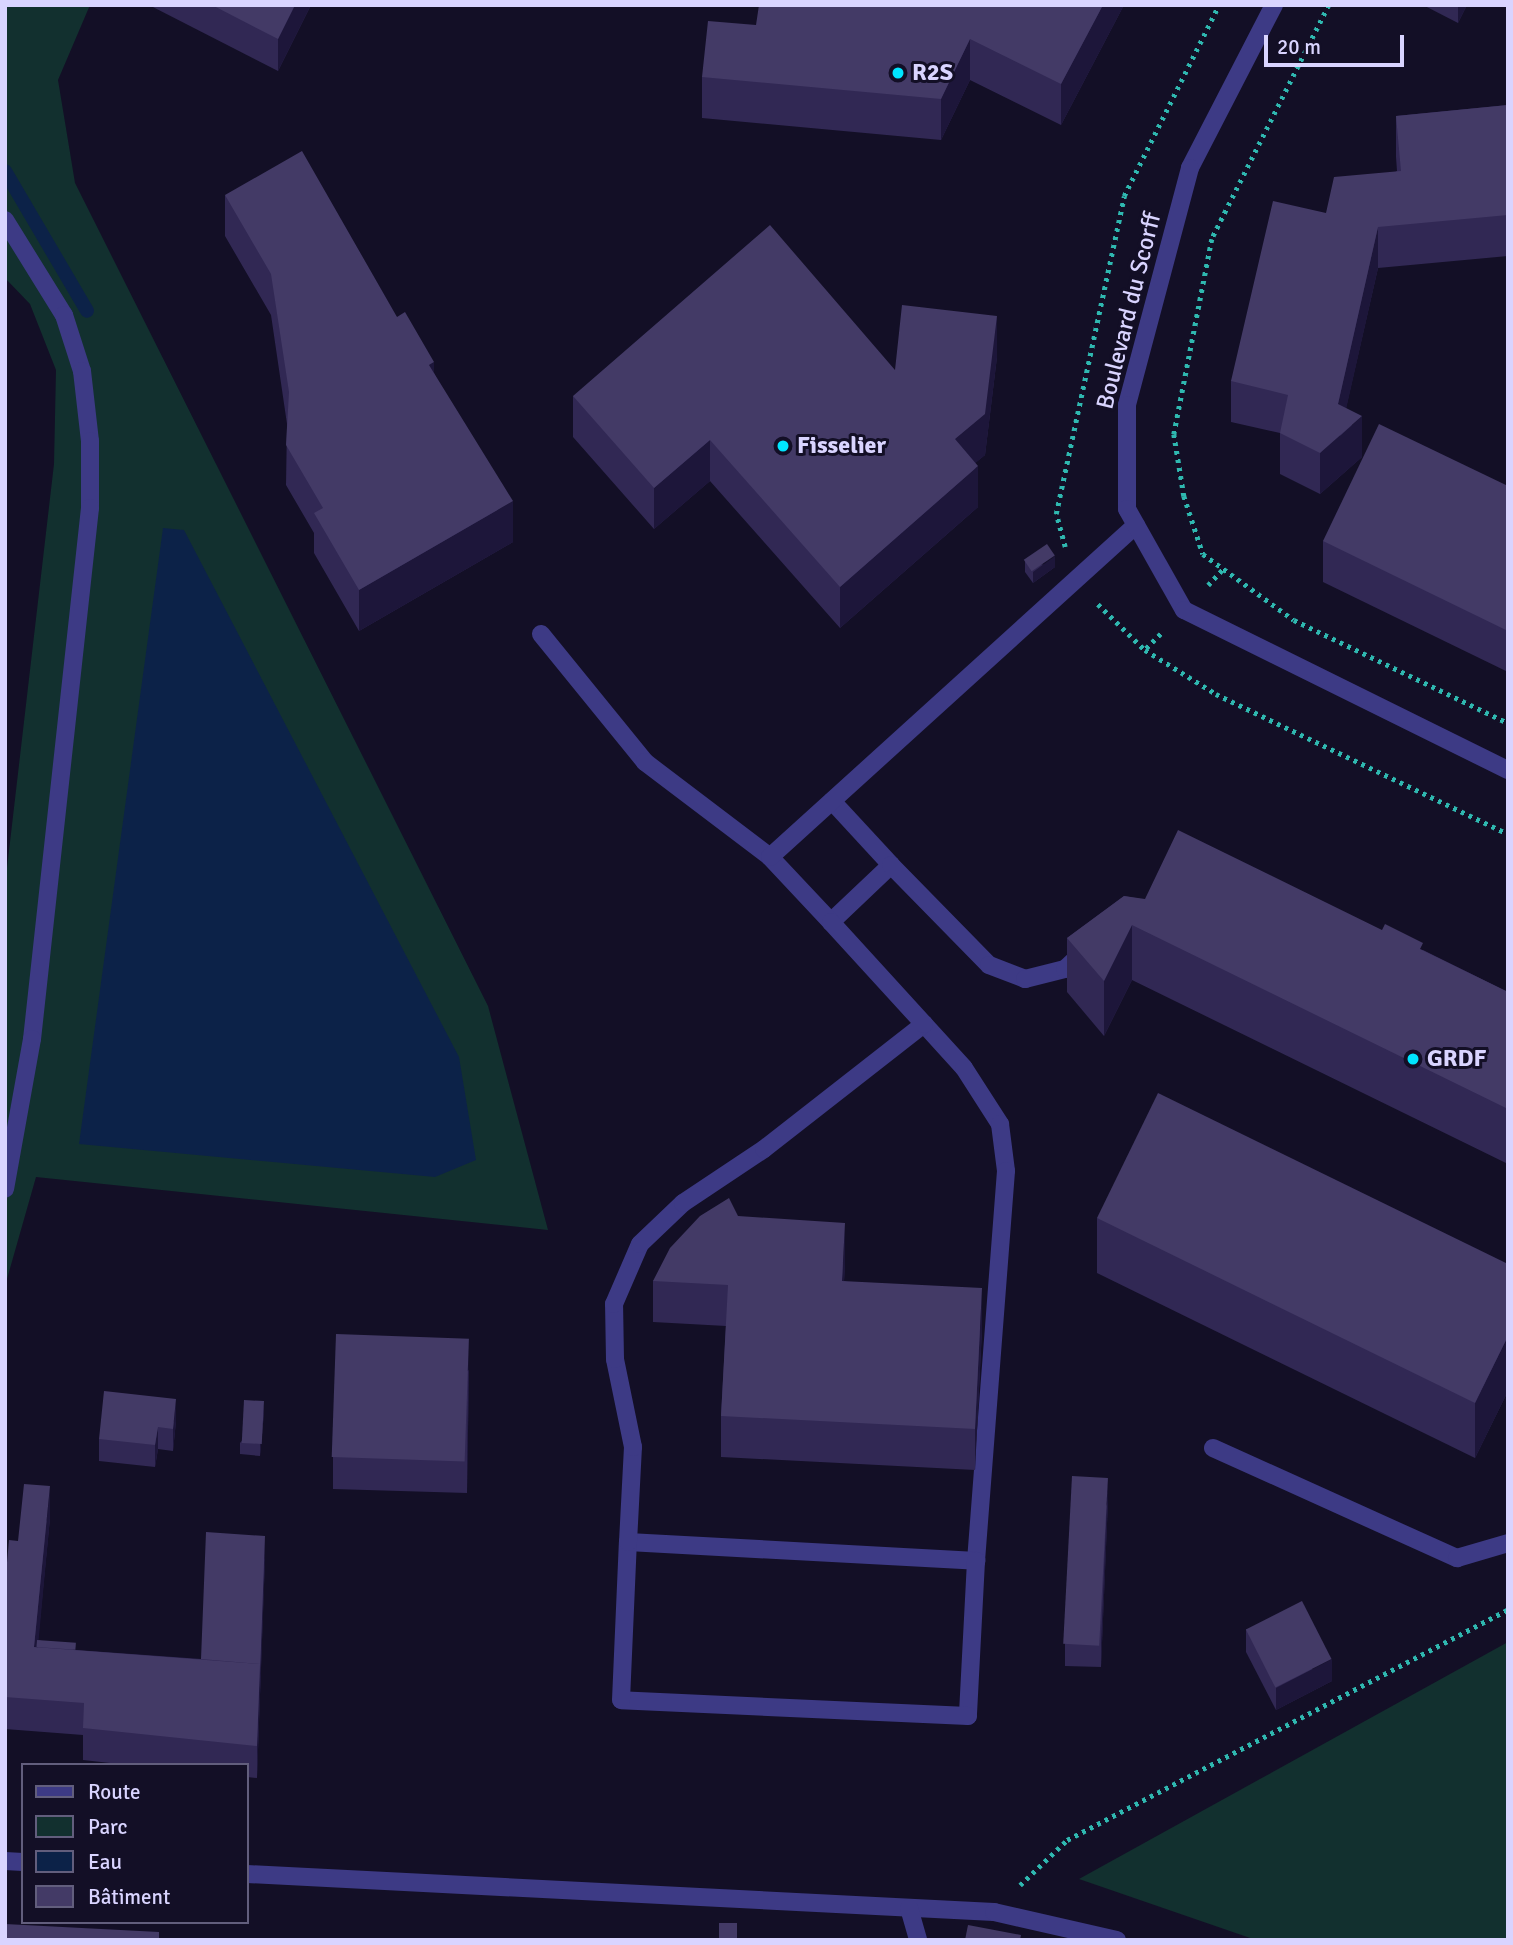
<!DOCTYPE html>
<meta charset="utf-8">
<style>
body{margin:0}
#map{position:relative;width:1513px;height:1945px;overflow:hidden;background:#130f26;font-family:Signika,sans-serif}
div>[style]{position:absolute}
[style*='--x']{left:calc(var(--x)*1px);top:calc(var(--y)*1px);width:calc(var(--w)*1px);rotate:calc(var(--a)*1deg)}
.green>*{inset:0;background:#12302f}
.water>*{inset:0;background:#0c2248}
.stream>*{height:14px;margin:-7px;padding:0 7px;transform-origin:7px;border-radius:7px;background:#0c2248}
.path>*{height:4.5px;margin-top:-2.25px;transform-origin:0;background:repeating-linear-gradient(90deg,#2fb8b0 0 3.5px,transparent 0 8.5px)}
.service>*{height:18px;margin:-9px;padding:0 9px;transform-origin:9px;border-radius:9px;background:#3d3a85}
.minor>*{height:18px;margin:-9px;padding:0 9px;transform-origin:9px;border-radius:9px;background:#3d3a85}
.tertiary>*{height:18px;margin:-9px;padding:0 9px;transform-origin:9px;border-radius:9px;background:#3d3a85}
.wall>*{inset:0;background:#312854}
.shaded-wall>*{inset:0;background:#1d163a}
.building>*{inset:0;background:#433a66;transform-origin:0 0}
.dots>*{width:19px;height:19px;translate:-50% -50%;box-sizing:border-box;border:4px solid #130f26;border-radius:50%}
span{translate:-50% -50%;white-space:nowrap;text-align:center;line-height:1.15;-webkit-text-stroke:6px #130f26;paint-order:stroke}
.poi-label{font-size:24px;color:#d9d4ff;font-weight:700}
.left{translate:0 -50%;text-align:left}
.street-label{font-size:24px;color:#d9d4ff}
.frame{position:absolute;inset:0;border:7px solid #d9d4ff;pointer-events:none}
.legend{position:absolute;left:21px;top:1763px;width:228px;height:161px;box-sizing:border-box;background:#130f26;border:2px solid #625e7d;margin:0;padding:9px 12px;list-style:none;font-size:21px;color:#d9d4ff}
.legend li{display:flex;align-items:center;gap:14px;height:35px}
.legend b{width:35px;border:2px solid #625e7d}
.scale{position:absolute;left:1264px;top:35px;width:140px;height:32px;box-sizing:border-box;border:4px solid #d9d4ff;border-top:0;padding-left:9px;font-size:21px;line-height:24px;white-space:nowrap;color:#d9d4ff;-webkit-text-stroke:5px #130f26;paint-order:stroke}
</style>
<div id="map">
<div class="green">
<i style="clip-path:polygon(5px 5px,90px 5px,58px 80px,75px 183px,488px 1006px,548px 1230px,36px 1177px,5px 1286px,5px 885px,54px 464px,56px 370px,30px 304px,5px 278px)"></i>
<i style="clip-path:polygon(1508px 1642px,1508px 1940px,1256px 1940px,1079px 1879px)"></i>
</div>
<div class="water">
<i style="clip-path:polygon(163px 528px,184px 530px,459px 1057px,476px 1160px,435px 1177px,79px 1144px)"></i>
</div>
<div class="stream">
<i style="--x:5;--y:171;--w:162;--a:59.6"></i>
</div>
<div class="path">
<i style="--x:1329;--y:5;--w:262;--a:116.6"></i>
<i style="--x:1212;--y:239;--w:199;--a:101"></i>
<i style="--x:1174;--y:434;--w:63;--a:80.8"></i>
<i style="--x:1184;--y:496;--w:61;--a:71.9"></i>
<i style="--x:1203;--y:554;--w:112;--a:36"></i>
<i style="--x:1294;--y:620;--w:237;--a:25.7"></i>
<i style="--x:1065;--y:547;--w:34;--a:-105"></i>
<i style="--x:1056;--y:514;--w:325;--a:-77.9"></i>
<i style="--x:1124;--y:196;--w:213;--a:-63.6"></i>
<i style="--x:1208;--y:585;--w:22;--a:-47"></i>
<i style="--x:1098;--y:604;--w:66;--a:44.4"></i>
<i style="--x:1161;--y:634;--w:23;--a:135"></i>
<i style="--x:1145;--y:650;--w:84;--a:31.8"></i>
<i style="--x:1216;--y:694;--w:324;--a:25.6"></i>
<i style="--x:1020;--y:1885;--w:65;--a:-43.8"></i>
<i style="--x:1067;--y:1840;--w:498;--a:-27.6"></i>
</div>
<div class="service">
<i style="--x:541;--y:634;--w:165;--a:50.9"></i>
<i style="--x:645;--y:762;--w:157;--a:37.2"></i>
<i style="--x:832;--y:801;--w:87;--a:47.3"></i>
<i style="--x:891;--y:865;--w:83;--a:136.5"></i>
<i style="--x:831;--y:922;--w:89;--a:-133.2"></i>
<i style="--x:770;--y:857;--w:494;--a:-42.2"></i>
<i style="--x:891;--y:865;--w:140;--a:45.6"></i>
<i style="--x:989;--y:965;--w:39;--a:21"></i>
<i style="--x:1025;--y:979;--w:41;--a:-14"></i>
<i style="--x:1065;--y:969;--w:25;--a:-43"></i>
<i style="--x:924;--y:1024;--w:59;--a:47.7"></i>
<i style="--x:964;--y:1068;--w:67;--a:57.3"></i>
<i style="--x:1000;--y:1124;--w:47;--a:82.7"></i>
<i style="--x:1006;--y:1171;--w:391;--a:94.4"></i>
<i style="--x:1213;--y:1448;--w:268;--a:24.3"></i>
<i style="--x:1457;--y:1558;--w:53;--a:-16.4"></i>
<i style="--x:628;--y:1542;--w:349;--a:3.1"></i>
<i style="--x:976;--y:1561;--w:155;--a:93"></i>
<i style="--x:968;--y:1716;--w:347;--a:-177.4"></i>
<i style="--x:621;--y:1700;--w:158;--a:-87.5"></i>
<i style="--x:628;--y:1542;--w:95;--a:-87"></i>
<i style="--x:633;--y:1447;--w:90;--a:-101.6"></i>
<i style="--x:615;--y:1359;--w:55;--a:-91"></i>
<i style="--x:614;--y:1304;--w:65;--a:-66.6"></i>
<i style="--x:640;--y:1244;--w:59;--a:-43.6"></i>
<i style="--x:683;--y:1203;--w:97;--a:-33.7"></i>
<i style="--x:764;--y:1149;--w:203;--a:-38"></i>
<i style="--x:924;--y:1024;--w:138;--a:-132.4"></i>
</div>
<div class="minor">
<i style="--x:5;--y:220;--w:112;--a:58.2"></i>
<i style="--x:64;--y:315;--w:59;--a:72.2"></i>
<i style="--x:82;--y:371;--w:70;--a:83.5"></i>
<i style="--x:90;--y:441;--w:67;--a:90"></i>
<i style="--x:90;--y:508;--w:534;--a:96.23"></i>
<i style="--x:32;--y:1039;--w:152;--a:100.2"></i>
<i style="--x:5;--y:1861;--w:18;--a:3"></i>
<i style="--x:247;--y:1874;--w:748;--a:2.91"></i>
<i style="--x:994;--y:1912;--w:126;--a:12.8"></i>
<i style="--x:909;--y:1908;--w:33;--a:74"></i>
</div>
<div class="tertiary">
<i style="--x:1274;--y:5;--w:183;--a:117.3"></i>
<i style="--x:1190;--y:168;--w:245;--a:104.9"></i>
<i style="--x:1127;--y:405;--w:104;--a:90"></i>
<i style="--x:1127;--y:509;--w:116;--a:60.6"></i>
<i style="--x:1184;--y:610;--w:361;--a:26.3"></i>
</div>
<div class="wall">
<i style="clip-path:polygon(149px 5px,311px 5px,278px 71px)"></i>
<i style="clip-path:polygon(1124px 5px,1061px 125px,970px 80px,941px 140px,702px 118px,702px 77px,756px 25px)"></i>
<i style="clip-path:polygon(1423px 5px,1467px 5px,1458px 23px)"></i>
<i style="clip-path:polygon(1508px 105px,1508px 256px,1378px 268px,1346px 408px,1362px 457px,1320px 494px,1280px 474px,1280px 433px,1231px 422px,1231px 381px,1326px 213px,1397px 171px,1396px 157px,1396px 116px)"></i>
<i style="clip-path:polygon(225px 195px,397px 317px,434px 373px,513px 542px,359px 631px,314px 553px,314px 533px,286px 485px,287px 424px,271px 315px,225px 236px)"></i>
<i style="clip-path:polygon(997px 357px,985px 455px,975px 463px,978px 507px,840px 628px,710px 481px,654px 529px,573px 437px,573px 396px,895px 370px)"></i>
<i style="clip-path:polygon(1508px 486px,1508px 672px,1323px 582px,1323px 541px)"></i>
<i style="clip-path:polygon(1025px 561px,1055px 567px,1033px 583px,1025px 572px)"></i>
<i style="clip-path:polygon(1124px 896px,1423px 950px,1508px 992px,1508px 1164px,1132px 980px,1104px 1036px,1067px 992px,1067px 938px)"></i>
<i style="clip-path:polygon(738px 1216px,845px 1264px,844px 1281px,982px 1329px,975px 1470px,721px 1457px,721px 1416px,726px 1326px,653px 1322px,653px 1281px)"></i>
<i style="clip-path:polygon(1097px 1218px,1508px 1264px,1508px 1391px,1475px 1458px,1097px 1273px)"></i>
<i style="clip-path:polygon(469px 1370px,467px 1493px,333px 1489px,333px 1457px)"></i>
<i style="clip-path:polygon(264px 1413px,260px 1456px,240px 1454px,240px 1443px)"></i>
<i style="clip-path:polygon(176px 1421px,173px 1451px,158px 1449px,155px 1467px,99px 1461px,99px 1439px)"></i>
<i style="clip-path:polygon(1108px 1500px,1101px 1667px,1065px 1666px,1065px 1644px)"></i>
<i style="clip-path:polygon(50px 1518px,38px 1640px,76px 1650px,201px 1659px,265px 1558px,257px 1778px,247px 1777px,247px 1765px,128px 1765px,83px 1760px,83px 1735px,5px 1729px,5px 1585px,18px 1541px)"></i>
<i style="clip-path:polygon(1246px 1629px,1332px 1681px,1276px 1710px,1246px 1652px)"></i>
</div>
<div class="shaded-wall">
<i style="clip-path:polygon(295px 5px,311px 5px,278px 71px,278px 39px)"></i>
<i style="clip-path:polygon(1103px 5px,1124px 5px,1061px 125px,1061px 84px)"></i>
<i style="clip-path:polygon(1458px 5px,1467px 5px,1458px 23px)"></i>
<i style="clip-path:polygon(970px 39px,970px 80px,941px 140px,941px 99px)"></i>
<i style="clip-path:polygon(1378px 227px,1378px 268px,1340px 436px,1362px 416px,1362px 457px,1320px 494px,1320px 453px,1338px 404px)"></i>
<i style="clip-path:polygon(997px 316px,997px 357px,985px 455px,955px 480px,955px 439px)"></i>
<i style="clip-path:polygon(434px 362px,434px 403px,429px 365px)"></i>
<i style="clip-path:polygon(710px 440px,710px 481px,654px 529px,654px 488px)"></i>
<i style="clip-path:polygon(978px 466px,978px 507px,840px 628px,840px 587px)"></i>
<i style="clip-path:polygon(513px 501px,513px 542px,359px 631px,359px 590px)"></i>
<i style="clip-path:polygon(1055px 556px,1055px 567px,1033px 583px,1033px 572px)"></i>
<i style="clip-path:polygon(1132px 925px,1132px 980px,1104px 1036px,1104px 981px)"></i>
<i style="clip-path:polygon(845px 1223px,845px 1264px,842px 1322px,842px 1281px)"></i>
<i style="clip-path:polygon(982px 1288px,982px 1329px,975px 1470px,975px 1429px)"></i>
<i style="clip-path:polygon(1508px 1336px,1508px 1391px,1475px 1458px,1475px 1403px)"></i>
<i style="clip-path:polygon(469px 1338px,469px 1370px,467px 1493px,467px 1461px)"></i>
<i style="clip-path:polygon(176px 1399px,176px 1421px,173px 1451px,173px 1429px)"></i>
<i style="clip-path:polygon(264px 1401px,264px 1413px,260px 1456px,260px 1445px)"></i>
<i style="clip-path:polygon(158px 1427px,158px 1449px,155px 1467px,155px 1445px)"></i>
<i style="clip-path:polygon(1108px 1478px,1108px 1500px,1101px 1667px,1101px 1645px)"></i>
<i style="clip-path:polygon(50px 1486px,50px 1518px,36px 1668px,34px 1647px)"></i>
<i style="clip-path:polygon(265px 1536px,265px 1558px,257px 1778px,257px 1746px)"></i>
<i style="clip-path:polygon(1332px 1659px,1332px 1681px,1276px 1710px,1276px 1688px)"></i>
</div>
<div class="building">
<i style="clip-path:polygon(212px 5px,295px 5px,278px 39px)"></i>
<i style="clip-path:polygon(759px 5px,1103px 5px,1061px 84px,970px 39px,941px 99px,702px 77px,708px 21px,756px 25px)"></i>
<i style="clip-path:polygon(1508px 105px,1508px 215px,1378px 227px,1338px 404px,1362px 416px,1320px 453px,1280px 433px,1288px 395px,1231px 381px,1273px 201px,1326px 213px,1334px 177px,1401px 171px,1396px 116px)"></i>
<i style="clip-path:polygon(302px 151px,397px 317px,405px 312px,434px 362px,429px 365px,513px 501px,359px 590px,314px 513px,323px 508px,286px 445px,289px 392px,271px 274px,225px 195px)"></i>
<i style="clip-path:polygon(770px 225px,895px 370px,902px 305px,997px 316px,985px 414px,955px 439px,978px 466px,840px 587px,710px 440px,654px 488px,573px 396px)"></i>
<i style="clip-path:polygon(1379px 424px,1508px 486px,1508px 631px,1323px 541px)"></i>
<i style="left:1047px;top:544px;width:14px;height:28px;rotate:56deg"></i>
<i style="clip-path:polygon(1178px 830px,1382px 930px,1385px 924px,1423px 943px,1420px 949px,1508px 992px,1508px 1109px,1132px 925px,1104px 981px,1067px 938px,1124px 896px,1145px 899px)"></i>
<i style="clip-path:polygon(1158px 1093px,1508px 1264px,1508px 1336px,1475px 1403px,1097px 1218px)"></i>
<i style="clip-path:polygon(729px 1198px,738px 1216px,845px 1223px,842px 1281px,982px 1288px,975px 1429px,721px 1416px,728px 1285px,653px 1281px,670px 1248px,700px 1216px)"></i>
<i style="left:336px;top:1334px;width:133px;height:123px;rotate:2deg"></i>
<i style="clip-path:polygon(104px 1391px,176px 1399px,173px 1429px,158px 1427px,155px 1445px,99px 1439px)"></i>
<i style="left:244px;top:1400px;width:20px;height:43px;rotate:3deg"></i>
<i style="left:1072px;top:1476px;width:36px;height:168px;rotate:3deg"></i>
<i style="clip-path:polygon(24px 1484px,50px 1486px,34px 1647px,260px 1664px,257px 1746px,83px 1728px,84px 1703px,5px 1697px,5px 1585px,9px 1540px,18px 1541px)"></i>
<i style="clip-path:polygon(206px 1532px,265px 1536px,260px 1674px,260px 1664px,201px 1659px)"></i>
<i style="left:1302px;top:1601px;width:65px;height:63px;rotate:63deg"></i>
<i style="left:37px;top:1640px;width:39px;height:7px;rotate:4deg"></i>
<i style="left:719px;top:1923px;width:18px;height:17px"></i>
<i style="clip-path:polygon(5px 1924px,159px 1932px,159px 1940px,5px 1940px)"></i>
<i style="clip-path:polygon(968px 1925px,1021px 1935px,1020px 1940px,965px 1940px)"></i>
</div>
<div class="dots">
<i style="left:898px;top:73px;background:#00e5ff"></i>
<i style="left:783px;top:446px;background:#00e5ff"></i>
<i style="left:1413px;top:1059px;background:#00e5ff"></i>
</div>
<div class="poi-label">
<span class="left" style="left:912px;top:73px">R2S</span>
<span class="left" style="left:797px;top:446px">Fisselier</span>
<span class="left" style="left:1427px;top:1059px">GRDF</span>
</div>
<div class="street-label">
<span style="left:1129px;top:311px;rotate:-76deg">Boulevard du Scorff</span>
</div>
<div class="frame"></div>
<ul class="legend">
<li><b style="height:9px;background:#3d3a85"></b>Route</li>
<li><b style="height:19px;background:#12302f"></b>Parc</li>
<li><b style="height:19px;background:#0c2248"></b>Eau</li>
<li><b style="height:19px;background:#433a66"></b>Bâtiment</li>
</ul>
<div class="scale">20 m</div>
</div>
